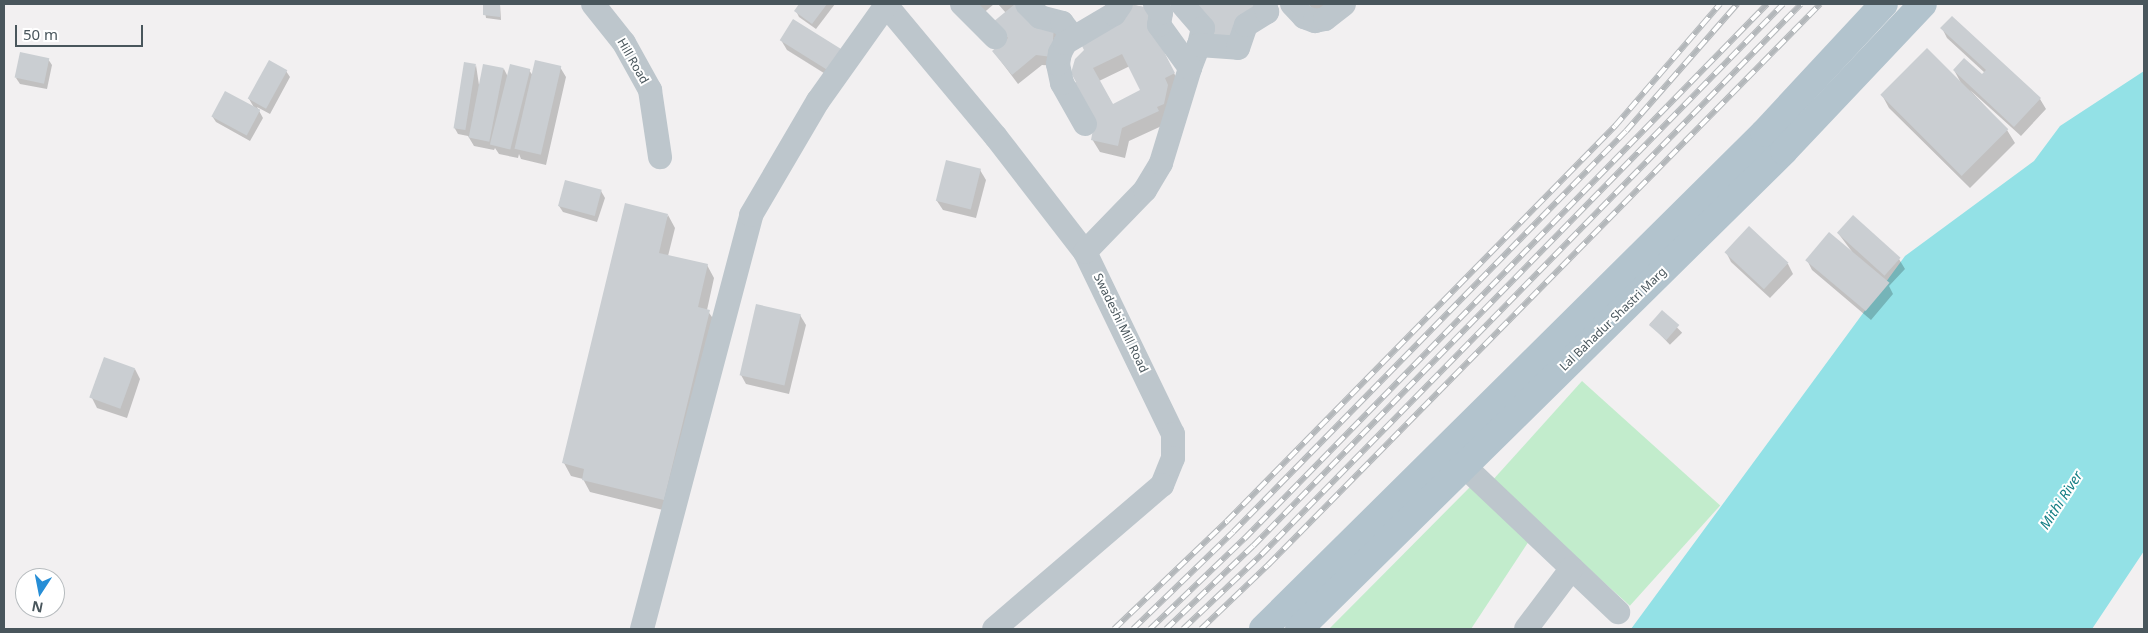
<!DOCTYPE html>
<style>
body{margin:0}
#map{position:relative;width:2148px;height:633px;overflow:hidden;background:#f2f0f1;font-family:"Noto Sans",sans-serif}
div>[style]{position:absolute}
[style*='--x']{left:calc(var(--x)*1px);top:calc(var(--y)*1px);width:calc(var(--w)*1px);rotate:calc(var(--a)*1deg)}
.green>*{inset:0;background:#c2eccc;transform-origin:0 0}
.water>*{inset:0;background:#93e1e6}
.shadow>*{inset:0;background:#0003;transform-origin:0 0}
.building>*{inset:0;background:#caced2;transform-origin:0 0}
.minor>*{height:24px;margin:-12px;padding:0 12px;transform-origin:12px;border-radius:12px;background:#bdc6cc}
.major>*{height:28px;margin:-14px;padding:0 14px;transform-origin:14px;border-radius:14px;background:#b2c3cd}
.rail>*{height:5.5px;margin-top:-2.75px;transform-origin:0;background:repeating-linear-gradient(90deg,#fff 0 11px,#b3b7ba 0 22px);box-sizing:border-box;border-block:1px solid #b3b7ba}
span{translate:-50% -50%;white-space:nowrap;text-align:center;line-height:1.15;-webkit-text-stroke:4px #fff;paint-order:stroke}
.street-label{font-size:12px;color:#49565c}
.water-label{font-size:14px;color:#167f85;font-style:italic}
.frame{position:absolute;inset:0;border:5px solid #49565c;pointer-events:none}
.north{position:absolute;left:15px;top:568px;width:50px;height:50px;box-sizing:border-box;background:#fff;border:1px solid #b6bbbe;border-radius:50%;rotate:191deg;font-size:14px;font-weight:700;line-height:20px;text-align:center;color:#49565c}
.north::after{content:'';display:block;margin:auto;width:18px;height:22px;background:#278ed6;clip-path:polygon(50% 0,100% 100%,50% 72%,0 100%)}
.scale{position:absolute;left:15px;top:25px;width:128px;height:22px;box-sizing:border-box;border:2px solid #49565c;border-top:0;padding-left:6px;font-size:15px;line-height:18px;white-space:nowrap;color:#49565c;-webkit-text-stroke:4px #fff;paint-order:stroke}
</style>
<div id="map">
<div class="green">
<i style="left:1582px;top:381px;width:186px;height:135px;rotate:42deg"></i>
<i style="clip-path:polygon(1471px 486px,1529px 541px,1471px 629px,1329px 629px)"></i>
</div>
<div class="water">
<i style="clip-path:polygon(2144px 71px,2144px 551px,2092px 629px,1631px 629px,1905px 256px,2034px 161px,2060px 126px)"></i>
</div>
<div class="shadow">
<i style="clip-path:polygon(484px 4px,500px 4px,501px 20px,486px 18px)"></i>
<i style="clip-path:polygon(801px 4px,835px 4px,816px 29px,799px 17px,796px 11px)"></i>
<i style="clip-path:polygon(968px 4px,994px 4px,980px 16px)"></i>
<i style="clip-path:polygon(998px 4px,1027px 4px,1059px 35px,1057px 66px,1042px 65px,1018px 84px,994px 52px,1008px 40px,1000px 32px,1006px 13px)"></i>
<i style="clip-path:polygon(evenodd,1129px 4px,1156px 10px,1158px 41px,1181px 87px,1166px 124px,1129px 141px,1125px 158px,1100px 152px,1092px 139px,1096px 119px,1075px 84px,1129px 4px,1130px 66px,1142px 90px,1113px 105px,1099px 81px,1130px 66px)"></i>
<i style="clip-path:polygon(1308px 4px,1333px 4px,1320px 16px)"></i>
<i style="clip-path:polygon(1952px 17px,2040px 99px,2046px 109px,2021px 136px,1970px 90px,2007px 130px,2015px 143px,1970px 188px,1889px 108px,1882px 95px,1961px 83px,1954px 70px,1982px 76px,1985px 73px,1947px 38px,1942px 28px)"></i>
<i style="clip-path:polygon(794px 20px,835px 80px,787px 50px,781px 40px)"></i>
<i style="clip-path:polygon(48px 59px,52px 65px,47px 89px,20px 84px,16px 78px)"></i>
<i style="clip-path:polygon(476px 65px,479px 85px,504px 69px,508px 77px,529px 70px,533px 76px,560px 67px,566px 77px,546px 165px,521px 159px,519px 154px,518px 158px,499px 154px,495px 148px,494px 150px,474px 146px,468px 136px,458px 134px,454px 127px)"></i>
<i style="clip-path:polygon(286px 71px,290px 77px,270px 114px,257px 107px,263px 118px,250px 141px,216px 122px,212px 116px,255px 109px,249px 99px)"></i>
<i style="clip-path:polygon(980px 170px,986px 180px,976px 218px,943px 210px,937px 201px)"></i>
<i style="clip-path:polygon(601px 191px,605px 198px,597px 222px,563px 212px,559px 206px)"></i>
<i style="clip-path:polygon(668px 215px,675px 228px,668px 256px,707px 265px,714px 278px,707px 310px,717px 324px,671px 512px,590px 492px,583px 479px,571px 476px,564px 463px)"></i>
<i style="clip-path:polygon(1853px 217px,1899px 259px,1905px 269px,1889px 286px,1893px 294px,1871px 320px,1812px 270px,1807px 260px,1856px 257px,1838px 233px)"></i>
<i style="clip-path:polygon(1726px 252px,1788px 264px,1793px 274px,1770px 298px,1731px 262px)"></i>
<i style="left:1662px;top:312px;width:29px;height:17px;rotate:46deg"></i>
<i style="clip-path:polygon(800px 315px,806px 325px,789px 394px,746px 384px,741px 375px)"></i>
<i style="clip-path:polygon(135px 369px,140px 379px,127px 418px,97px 408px,92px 398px)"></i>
</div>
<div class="building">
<i style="clip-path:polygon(483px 4px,500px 4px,500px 17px,483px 15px)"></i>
<i style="clip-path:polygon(799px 4px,827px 4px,812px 24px,794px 11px)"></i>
<i style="clip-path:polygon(1015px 4px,1032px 22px,1054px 24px,1052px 57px,1036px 55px,1012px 75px,992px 51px,1008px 38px,993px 22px)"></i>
<i style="clip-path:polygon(evenodd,1128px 4px,1156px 9px,1151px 27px,1175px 73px,1165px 78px,1168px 85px,1164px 104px,1157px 107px,1159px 111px,1122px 128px,1118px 146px,1091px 140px,1095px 119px,1073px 84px,1076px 82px,1071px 73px,1075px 59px,1084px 50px,1081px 44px,1128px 4px,1122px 54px,1140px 90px,1113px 104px,1093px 68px,1122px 54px)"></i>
<i style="clip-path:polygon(1189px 4px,1253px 4px,1258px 9px,1235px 43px,1206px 40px)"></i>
<i style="clip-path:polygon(1952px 16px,2041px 98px,2014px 127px,1953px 70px,1964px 58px,1982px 74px,1986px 70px,1940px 28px)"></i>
<i style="left:793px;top:19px;width:59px;height:25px;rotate:32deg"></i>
<i style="left:1927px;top:48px;width:115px;height:66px;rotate:45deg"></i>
<i style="left:20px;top:52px;width:30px;height:26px;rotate:12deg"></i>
<i style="left:269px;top:60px;width:21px;height:44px;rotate:29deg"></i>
<i style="left:535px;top:60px;width:27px;height:91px;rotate:13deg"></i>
<i style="left:464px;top:62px;width:12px;height:67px;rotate:9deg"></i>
<i style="left:483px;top:64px;width:21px;height:75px;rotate:11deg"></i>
<i style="left:510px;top:64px;width:21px;height:83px;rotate:14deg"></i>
<i style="left:225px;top:91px;width:40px;height:29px;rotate:28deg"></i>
<i style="left:946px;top:160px;width:36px;height:42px;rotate:14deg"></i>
<i style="left:565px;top:180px;width:38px;height:27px;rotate:15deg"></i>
<i style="clip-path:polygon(625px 203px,668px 214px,659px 253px,708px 264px,698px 307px,710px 310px,664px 500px,582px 480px,584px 469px,562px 463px)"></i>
<i style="left:1853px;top:215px;width:64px;height:24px;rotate:42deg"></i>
<i style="left:1749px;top:226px;width:54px;height:36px;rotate:43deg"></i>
<i style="left:1829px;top:232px;width:79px;height:37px;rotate:40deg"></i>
<i style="left:756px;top:304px;width:46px;height:73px;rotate:13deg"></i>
<i style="left:1662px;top:310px;width:23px;height:20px;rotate:41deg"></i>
<i style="left:104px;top:357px;width:33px;height:43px;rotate:20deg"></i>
</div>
<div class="minor">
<i style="--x:593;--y:4;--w:50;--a:51.5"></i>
<i style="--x:624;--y:43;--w:54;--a:61"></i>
<i style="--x:650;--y:90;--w:68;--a:81.5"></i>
<i style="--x:962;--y:4;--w:47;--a:45"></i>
<i style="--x:1027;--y:4;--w:18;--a:45"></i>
<i style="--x:1040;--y:17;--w:23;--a:15"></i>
<i style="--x:1062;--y:23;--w:18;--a:52"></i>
<i style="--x:1182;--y:4;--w:32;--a:49"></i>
<i style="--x:1203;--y:28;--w:17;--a:103"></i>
<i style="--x:1292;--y:4;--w:18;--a:47"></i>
<i style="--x:1304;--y:17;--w:12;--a:20"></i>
<i style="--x:1315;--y:21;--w:10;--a:-11"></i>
<i style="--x:1325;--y:19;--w:24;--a:-38"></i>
<i style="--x:886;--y:5;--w:172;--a:50.2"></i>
<i style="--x:996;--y:137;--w:145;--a:52.3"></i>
<i style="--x:1085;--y:252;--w:202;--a:64.2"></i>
<i style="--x:1173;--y:434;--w:24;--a:90"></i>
<i style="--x:1173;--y:458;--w:29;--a:112"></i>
<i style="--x:1162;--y:485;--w:221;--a:139.4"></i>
<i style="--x:1190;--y:68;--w:25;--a:-69"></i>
<i style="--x:1199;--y:45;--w:39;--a:4"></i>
<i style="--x:1238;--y:48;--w:24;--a:-71"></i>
<i style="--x:1246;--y:25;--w:25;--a:-32"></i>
<i style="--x:1267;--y:12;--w:8;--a:-104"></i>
<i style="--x:1085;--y:124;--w:47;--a:-119.3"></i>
<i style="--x:1062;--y:83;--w:19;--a:-102"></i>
<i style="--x:1058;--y:64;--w:11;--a:-80"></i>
<i style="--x:1060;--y:53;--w:11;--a:-63"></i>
<i style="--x:1065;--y:43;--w:57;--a:-30.6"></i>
<i style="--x:1114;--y:14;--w:12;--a:-55"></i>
<i style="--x:1085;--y:252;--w:86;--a:-45.9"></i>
<i style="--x:1145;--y:190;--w:31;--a:-59"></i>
<i style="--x:1161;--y:163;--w:99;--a:-73"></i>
<i style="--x:1190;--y:68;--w:53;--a:-125.8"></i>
<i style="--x:1159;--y:25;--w:12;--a:-81"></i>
<i style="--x:1161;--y:13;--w:11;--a:-124"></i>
<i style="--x:1463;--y:465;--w:214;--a:43.5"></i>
<i style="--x:642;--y:629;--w:428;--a:-75.2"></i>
<i style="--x:751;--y:215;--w:132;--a:-59.6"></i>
<i style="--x:818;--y:101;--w:119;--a:-54.6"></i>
<i style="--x:1526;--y:629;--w:76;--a:-53"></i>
</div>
<div class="major">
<i style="--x:1263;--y:629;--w:705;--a:-44.71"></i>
<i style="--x:1764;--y:133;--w:176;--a:-47.1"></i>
<i style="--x:1299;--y:629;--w:681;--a:-44.58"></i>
<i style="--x:1784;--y:151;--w:202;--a:-46.6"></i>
</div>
<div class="rail">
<i style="--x:1114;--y:629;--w:156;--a:-43.7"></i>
<i style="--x:1227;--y:521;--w:554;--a:-45.51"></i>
<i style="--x:1615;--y:126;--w:161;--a:-49.3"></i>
<i style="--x:1133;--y:629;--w:139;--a:-44.1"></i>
<i style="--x:1233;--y:532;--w:561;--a:-45.58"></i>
<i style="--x:1626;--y:131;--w:169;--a:-48.8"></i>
<i style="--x:1150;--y:629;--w:130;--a:-43.8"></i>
<i style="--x:1244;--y:539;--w:748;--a:-45.65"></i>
<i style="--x:1166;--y:629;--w:120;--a:-43.7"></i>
<i style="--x:1253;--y:546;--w:758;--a:-45.64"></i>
<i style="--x:1183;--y:629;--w:108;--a:-43.5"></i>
<i style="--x:1261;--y:555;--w:771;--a:-45.58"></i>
<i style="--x:1201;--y:629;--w:93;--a:-43.7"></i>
<i style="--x:1268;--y:565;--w:787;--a:-45.46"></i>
</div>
<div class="street-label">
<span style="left:633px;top:61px;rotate:60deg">Hill Road</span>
<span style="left:1613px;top:319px;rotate:-44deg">Lal Bahadur Shastri Marg</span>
<span style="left:1121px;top:323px;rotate:64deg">Swadeshi Mill Road</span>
</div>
<div class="water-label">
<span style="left:2061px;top:500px;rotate:-57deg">Mithi River</span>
</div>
<div class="frame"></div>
<div class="north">N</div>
<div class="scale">50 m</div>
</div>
